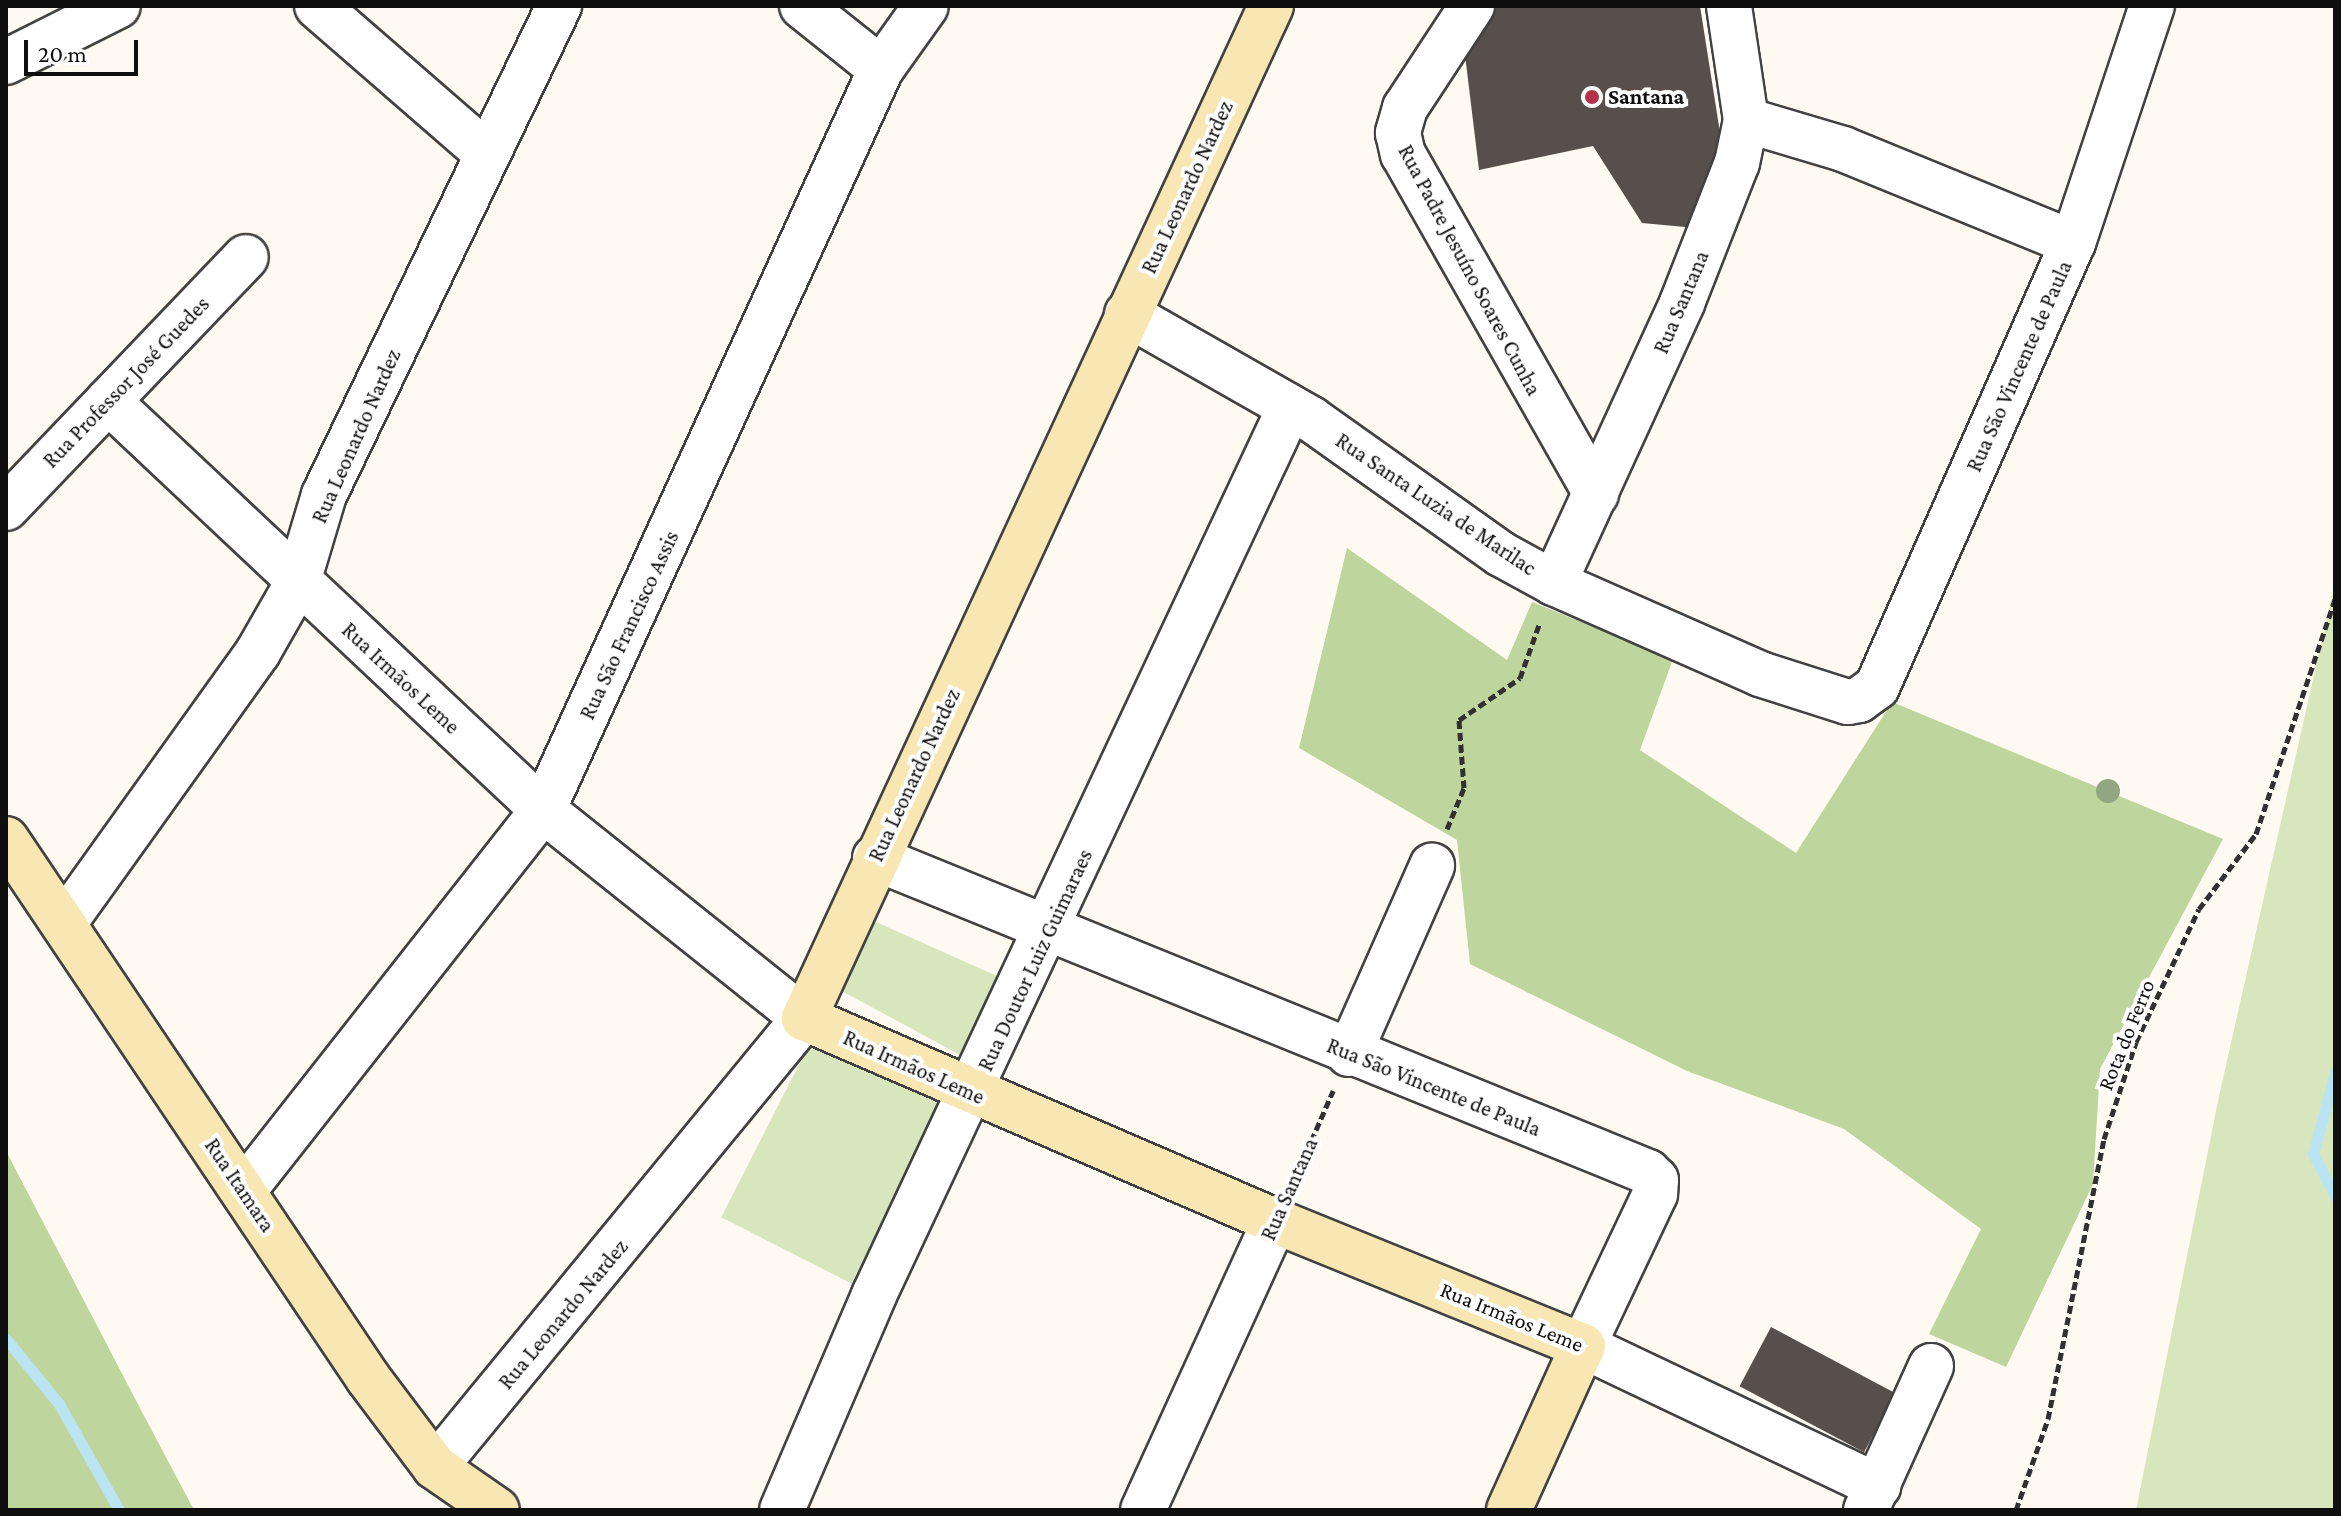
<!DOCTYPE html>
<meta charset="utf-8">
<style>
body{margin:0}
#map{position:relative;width:2341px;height:1516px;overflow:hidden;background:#fefaf2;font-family:"Crimson Pro",serif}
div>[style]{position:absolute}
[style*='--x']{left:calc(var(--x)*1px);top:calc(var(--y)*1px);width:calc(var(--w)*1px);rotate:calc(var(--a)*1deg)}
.green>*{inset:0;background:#d8e6be;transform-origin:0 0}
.forest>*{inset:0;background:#bed69e}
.stream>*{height:11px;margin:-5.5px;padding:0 5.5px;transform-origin:5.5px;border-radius:5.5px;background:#bae4f1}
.building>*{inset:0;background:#574f4c;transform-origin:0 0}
.path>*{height:5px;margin-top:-2.5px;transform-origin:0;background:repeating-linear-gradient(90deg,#313131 0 8px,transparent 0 12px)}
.roads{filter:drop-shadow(2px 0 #424242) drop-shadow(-2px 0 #424242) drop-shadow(0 2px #424242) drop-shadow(0 -2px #424242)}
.street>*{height:44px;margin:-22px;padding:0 22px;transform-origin:22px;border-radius:22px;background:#fff}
.secondary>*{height:44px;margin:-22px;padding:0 22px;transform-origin:22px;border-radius:22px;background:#f8e7b2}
.trees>*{width:24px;height:24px;margin:-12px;border-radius:50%;background:#92a681}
.dots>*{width:22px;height:22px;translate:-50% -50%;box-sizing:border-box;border:4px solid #fff;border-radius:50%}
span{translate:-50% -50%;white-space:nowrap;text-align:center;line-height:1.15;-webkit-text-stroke:8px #fff;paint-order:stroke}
.poi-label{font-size:22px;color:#0f0f0f;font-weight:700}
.left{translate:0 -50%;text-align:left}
.street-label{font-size:22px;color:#0f0f0f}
.frame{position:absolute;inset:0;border:8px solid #0f0f0f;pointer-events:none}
.scale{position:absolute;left:24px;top:40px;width:114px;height:36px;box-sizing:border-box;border:4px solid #0f0f0f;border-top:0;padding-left:10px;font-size:24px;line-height:28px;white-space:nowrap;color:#0f0f0f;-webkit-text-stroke:6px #fff;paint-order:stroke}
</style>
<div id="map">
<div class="green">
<i style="clip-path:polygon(2335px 582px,2335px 1510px,2136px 1510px,2219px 1096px)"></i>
<i style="clip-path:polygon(874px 921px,1019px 986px,973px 1062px,840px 990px)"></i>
<i style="left:812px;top:1039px;width:146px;height:200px;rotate:27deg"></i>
</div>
<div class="forest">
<i style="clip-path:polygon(1347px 548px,1507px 660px,1532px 602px,1673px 659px,1640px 750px,1796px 853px,1892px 702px,2223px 839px,2100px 1069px,2093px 1184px,2006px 1367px,1929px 1334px,1981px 1229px,1844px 1129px,1687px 1071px,1470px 964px,1457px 840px,1299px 748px)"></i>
<i style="clip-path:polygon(6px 1151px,141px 1410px,194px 1510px,6px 1510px)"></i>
</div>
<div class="stream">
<i style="--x:2335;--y:1072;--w:85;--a:105"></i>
<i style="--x:2313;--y:1154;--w:47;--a:62.4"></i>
<i style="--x:6;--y:1339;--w:84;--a:50.8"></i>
<i style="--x:59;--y:1404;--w:122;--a:60.5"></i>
</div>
<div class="building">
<i style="clip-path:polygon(1481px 6px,1700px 6px,1721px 139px,1696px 228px,1642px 223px,1593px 146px,1479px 170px,1465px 55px)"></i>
<i style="left:1771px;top:1327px;width:141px;height:67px;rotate:28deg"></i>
</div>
<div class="path">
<i style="--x:1447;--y:829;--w:44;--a:-67.5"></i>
<i style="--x:1464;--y:788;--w:68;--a:-94.2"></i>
<i style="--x:1459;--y:720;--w:74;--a:-34.5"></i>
<i style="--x:1520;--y:678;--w:59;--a:-70.3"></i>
<i style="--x:1292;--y:1185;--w:103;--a:-66.4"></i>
<i style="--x:2016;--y:1510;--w:96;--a:-70.6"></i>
<i style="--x:2048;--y:1419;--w:286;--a:-78.7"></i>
<i style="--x:2104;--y:1139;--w:102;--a:-71.7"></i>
<i style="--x:2136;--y:1042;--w:147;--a:-64.7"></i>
<i style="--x:2199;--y:909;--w:94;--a:-52.8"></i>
<i style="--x:2256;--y:834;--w:248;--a:-71.4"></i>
</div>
<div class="roads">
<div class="street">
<i style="--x:317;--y:6;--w:224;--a:41"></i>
<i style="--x:802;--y:6;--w:101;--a:38.6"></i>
<i style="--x:1472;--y:6;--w:122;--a:123.3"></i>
<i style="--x:1405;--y:108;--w:26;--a:106"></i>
<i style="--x:1398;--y:133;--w:22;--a:77"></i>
<i style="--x:1403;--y:154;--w:391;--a:60.4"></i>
<i style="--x:6;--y:62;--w:125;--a:-26.6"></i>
<i style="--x:1746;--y:120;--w:101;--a:16.6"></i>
<i style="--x:1843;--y:149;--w:248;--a:22.2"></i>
<i style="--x:1127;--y:314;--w:212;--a:29.7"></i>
<i style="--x:1311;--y:419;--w:233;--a:35.4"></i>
<i style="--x:1501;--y:554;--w:60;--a:28.7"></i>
<i style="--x:1554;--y:583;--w:225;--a:23.8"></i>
<i style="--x:1760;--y:674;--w:92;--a:17.7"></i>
<i style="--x:1848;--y:702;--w:11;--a:-10"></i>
<i style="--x:1859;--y:700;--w:22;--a:-36"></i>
<i style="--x:1877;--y:687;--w:485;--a:-66.2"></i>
<i style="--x:2073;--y:243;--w:250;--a:-71.6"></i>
<i style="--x:108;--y:401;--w:597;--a:43.24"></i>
<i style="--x:543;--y:810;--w:334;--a:38.6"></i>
<i style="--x:804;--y:1018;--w:581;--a:129.41"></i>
<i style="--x:6;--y:508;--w:347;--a:-46.3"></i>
<i style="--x:1554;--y:583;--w:308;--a:-65.4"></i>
<i style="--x:1682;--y:303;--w:150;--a:-68.6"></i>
<i style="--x:1737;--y:163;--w:44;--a:-78.2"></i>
<i style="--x:1746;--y:120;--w:115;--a:-98.5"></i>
<i style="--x:875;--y:858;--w:834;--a:22.11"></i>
<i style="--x:1648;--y:1172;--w:11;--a:45"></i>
<i style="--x:1656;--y:1180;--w:14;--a:94"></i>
<i style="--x:1655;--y:1194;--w:168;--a:115.3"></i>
<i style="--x:1583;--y:1346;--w:327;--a:25.4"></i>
<i style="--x:64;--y:923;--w:333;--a:-54.4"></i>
<i style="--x:258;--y:652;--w:81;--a:-60.3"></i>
<i style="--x:298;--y:582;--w:91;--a:-73.4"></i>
<i style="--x:324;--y:495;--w:543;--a:-64.33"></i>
<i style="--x:1349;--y:1054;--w:206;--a:-66.2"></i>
<i style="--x:244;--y:1190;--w:484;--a:-51.8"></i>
<i style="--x:543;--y:810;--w:814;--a:-65.48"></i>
<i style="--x:881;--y:69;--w:77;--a:-54.5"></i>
<i style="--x:782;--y:1510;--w:234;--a:-66.8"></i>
<i style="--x:874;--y:1295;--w:978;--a:-64.9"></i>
<i style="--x:1143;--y:1510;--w:318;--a:-65.5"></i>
<i style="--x:1866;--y:1510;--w:158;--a:-65.7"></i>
</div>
<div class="secondary">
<i style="--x:1271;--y:6;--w:1115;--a:114.77"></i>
<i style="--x:804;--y:1018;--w:513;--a:23.32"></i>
<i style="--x:1275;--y:1221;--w:332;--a:22.1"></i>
<i style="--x:1583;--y:1346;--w:180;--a:114.3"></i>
<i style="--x:6;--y:839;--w:649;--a:56.11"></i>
<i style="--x:368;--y:1378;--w:111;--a:53"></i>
<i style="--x:435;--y:1467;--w:75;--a:34.7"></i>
</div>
</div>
<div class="trees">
<i style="left:2108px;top:791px"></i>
</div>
<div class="dots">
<i style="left:1592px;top:97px;background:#b43249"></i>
</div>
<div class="poi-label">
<span class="left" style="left:1608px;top:97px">Santana</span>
</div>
<div class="street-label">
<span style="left:1187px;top:187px;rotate:-65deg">Rua Leonardo Nardez</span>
<span style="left:1470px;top:270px;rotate:62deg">Rua Padre Jesuíno Soares Cunha</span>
<span style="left:1681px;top:302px;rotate:-67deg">Rua Santana</span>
<span style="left:2019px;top:366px;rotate:-66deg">Rua São Vincente de Paula</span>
<span style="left:126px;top:382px;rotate:-46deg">Rua Professor José Guedes</span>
<span style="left:356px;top:436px;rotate:-66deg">Rua Leonardo Nardez</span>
<span style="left:1436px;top:504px;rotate:34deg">Rua Santa Luzia de Marilac</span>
<span style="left:629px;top:625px;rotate:-65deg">Rua São Francisco Assis</span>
<span style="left:401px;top:678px;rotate:43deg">Rua Irmãos Leme</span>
<span style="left:914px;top:775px;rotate:-65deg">Rua Leonardo Nardez</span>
<span style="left:1035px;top:960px;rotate:-65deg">Rua Doutor Luiz Guimaraes</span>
<span style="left:2126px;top:1035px;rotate:-68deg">Rota do Ferro</span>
<span style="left:914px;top:1067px;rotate:24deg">Rua Irmãos Leme</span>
<span style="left:1434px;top:1087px;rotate:22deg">Rua São Vincente de Paula</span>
<span style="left:240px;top:1185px;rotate:56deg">Rua Itamara</span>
<span style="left:1289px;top:1189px;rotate:-66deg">Rua Santana</span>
<span style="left:563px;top:1314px;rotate:-50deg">Rua Leonardo Nardez</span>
<span style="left:1512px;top:1317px;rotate:22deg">Rua Irmãos Leme</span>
</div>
<div class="frame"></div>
<div class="scale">20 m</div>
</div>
